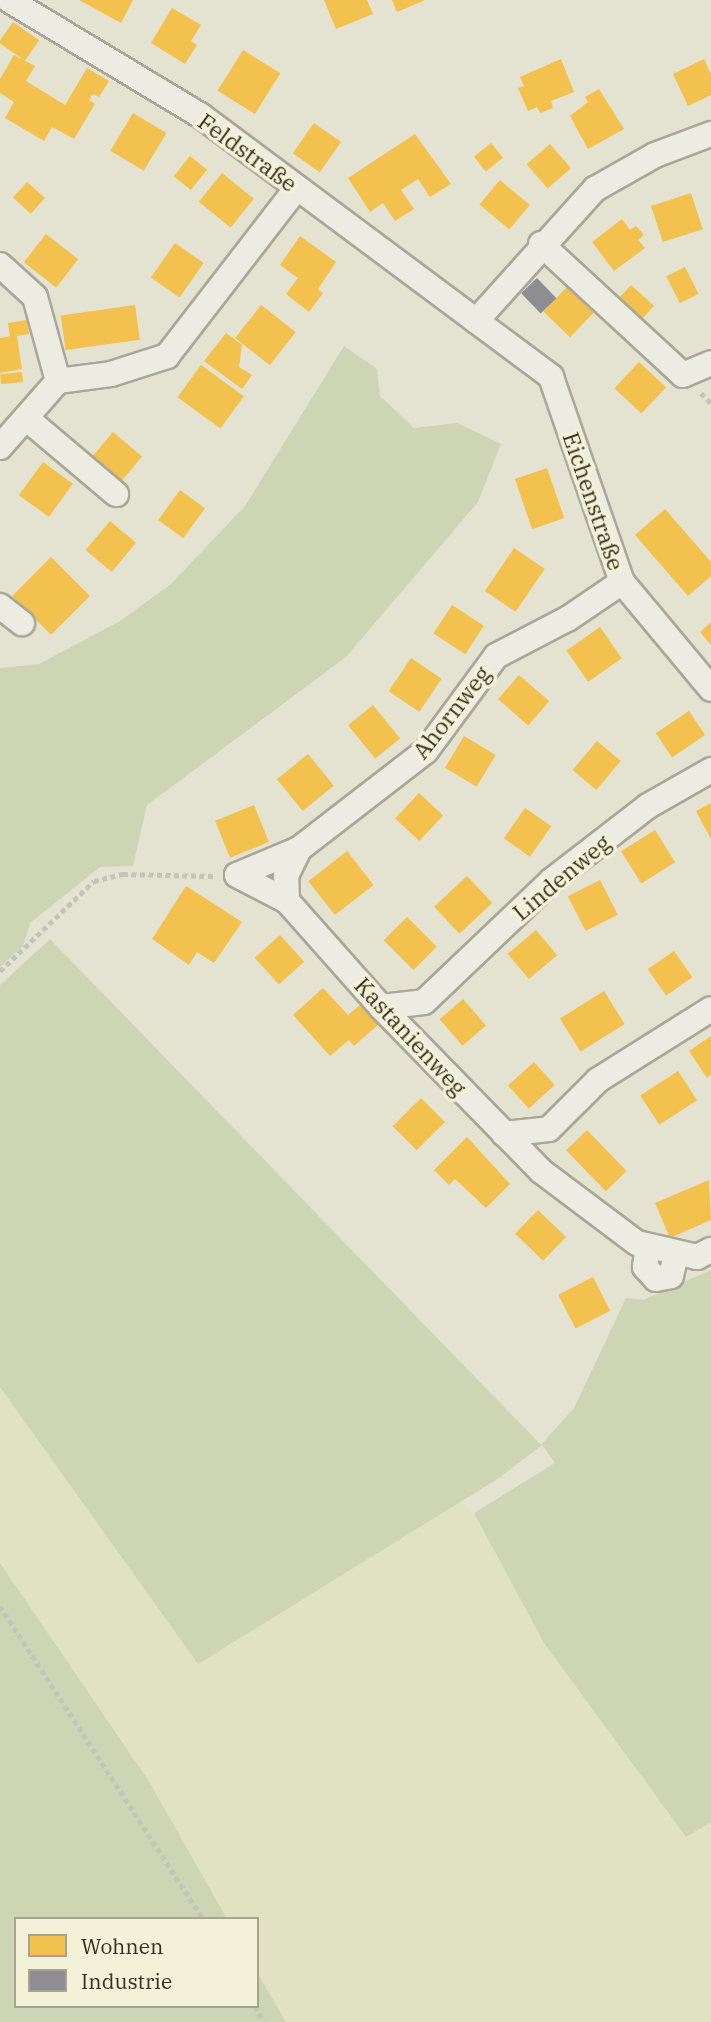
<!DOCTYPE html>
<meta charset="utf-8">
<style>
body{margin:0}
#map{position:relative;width:711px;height:2022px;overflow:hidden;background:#e4e3d1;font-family:"IBM Plex Serif",serif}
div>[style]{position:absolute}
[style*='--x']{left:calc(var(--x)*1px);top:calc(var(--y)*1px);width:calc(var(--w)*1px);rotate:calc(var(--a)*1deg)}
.farmland>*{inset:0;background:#e1e2c3}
.green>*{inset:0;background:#cdd5b4}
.homes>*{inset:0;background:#f2c14e;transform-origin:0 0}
.industry>*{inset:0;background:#8d8d92;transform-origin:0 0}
.path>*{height:4.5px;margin-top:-2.25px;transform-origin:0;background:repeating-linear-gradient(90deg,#c5c4b8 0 5px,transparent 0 8.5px)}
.roads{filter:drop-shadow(2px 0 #aaa799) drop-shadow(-2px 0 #aaa799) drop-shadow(0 2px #aaa799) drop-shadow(0 -2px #aaa799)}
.street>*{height:24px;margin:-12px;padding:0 12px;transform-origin:12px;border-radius:12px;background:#ecece2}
span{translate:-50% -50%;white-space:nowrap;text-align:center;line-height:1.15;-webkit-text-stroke:7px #f3f2d8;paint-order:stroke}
.street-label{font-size:23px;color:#383121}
.legend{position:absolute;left:14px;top:1917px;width:245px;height:91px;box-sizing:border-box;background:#f3f2d8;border:2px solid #a8a58f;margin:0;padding:9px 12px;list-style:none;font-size:21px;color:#383121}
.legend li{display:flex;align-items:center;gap:14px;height:35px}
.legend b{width:35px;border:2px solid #a8a58f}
</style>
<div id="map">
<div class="farmland">
<i style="clip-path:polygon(0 1387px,198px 1664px,460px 1502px,474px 1513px,544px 1643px,685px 1837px,711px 1822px,711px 2022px,286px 2022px,257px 1972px,257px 1919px,227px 1919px,150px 1783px,0 1563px)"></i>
</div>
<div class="green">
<i style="clip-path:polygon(344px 346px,377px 369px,380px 396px,414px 428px,457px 423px,501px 444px,478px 502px,346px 657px,147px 805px,133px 866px,100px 867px,30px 923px,23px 946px,0 967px,0 668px,39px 664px,120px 621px,171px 584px,245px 506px)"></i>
<i style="clip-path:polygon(50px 939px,541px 1445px,574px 1408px,626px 1298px,643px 1300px,711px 1270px,711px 1822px,686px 1837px,544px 1643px,474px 1513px,555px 1463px,542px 1445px,499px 1478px,198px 1664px,0 1387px,0 985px)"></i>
<i style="clip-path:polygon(0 1563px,150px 1783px,227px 1919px,16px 1919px,16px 2006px,257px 2006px,257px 1972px,286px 2022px,0 2022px)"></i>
</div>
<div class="homes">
<i style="clip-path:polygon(79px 0,133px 0,121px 23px)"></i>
<i style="clip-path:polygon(324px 0,367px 0,373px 14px,336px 29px)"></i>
<i style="clip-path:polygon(392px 0,425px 0,397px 12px)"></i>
<i style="clip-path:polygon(172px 8px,201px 25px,191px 41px,197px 45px,185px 64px,151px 43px)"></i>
<i style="left:13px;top:22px;width:32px;height:25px;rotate:35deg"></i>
<i style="left:243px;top:50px;width:44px;height:48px;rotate:32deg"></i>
<i style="clip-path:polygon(14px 55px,35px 66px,26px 81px,65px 105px,87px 68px,109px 81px,99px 97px,93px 94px,89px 100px,95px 104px,74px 139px,52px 127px,44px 141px,5px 118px,14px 102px,0 93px,0 79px)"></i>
<i style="clip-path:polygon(561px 59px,574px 92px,551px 101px,553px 108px,540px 113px,537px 107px,528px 111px,518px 88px,524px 86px,520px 77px)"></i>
<i style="clip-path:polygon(704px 59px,711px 74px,711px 95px,688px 106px,673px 74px)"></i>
<i style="clip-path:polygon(599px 89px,624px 129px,588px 149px,570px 116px,588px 102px,585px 97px)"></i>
<i style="left:133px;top:113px;width:39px;height:44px;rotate:31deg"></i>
<i style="left:314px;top:123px;width:33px;height:37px;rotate:35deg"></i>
<i style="clip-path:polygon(415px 134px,451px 184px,430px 197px,418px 179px,401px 190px,414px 209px,395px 221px,383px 203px,370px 212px,348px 178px)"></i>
<i style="left:491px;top:143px;width:19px;height:22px;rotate:51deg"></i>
<i style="left:550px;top:144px;width:32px;height:31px;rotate:49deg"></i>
<i style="left:190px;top:156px;width:22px;height:26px;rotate:39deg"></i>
<i style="left:222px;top:173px;width:41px;height:37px;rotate:39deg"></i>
<i style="left:500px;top:180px;width:39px;height:32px;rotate:40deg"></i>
<i style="left:27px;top:182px;width:24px;height:21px;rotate:42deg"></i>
<i style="left:691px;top:193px;width:38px;height:42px;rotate:72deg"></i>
<i style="clip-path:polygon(622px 219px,630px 230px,636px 226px,644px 235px,638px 240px,645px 248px,614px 271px,592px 242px)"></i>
<i style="left:46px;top:234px;width:41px;height:36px;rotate:38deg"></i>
<i style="clip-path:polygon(300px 236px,336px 262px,318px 289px,323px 293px,309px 312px,286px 294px,298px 278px,280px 265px)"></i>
<i style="left:175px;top:243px;width:35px;height:42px;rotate:35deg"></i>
<i style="left:685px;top:267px;width:30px;height:21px;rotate:63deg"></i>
<i style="left:631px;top:285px;width:31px;height:19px;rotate:42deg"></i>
<i style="left:567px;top:287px;width:37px;height:34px;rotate:44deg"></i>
<i style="left:135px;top:305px;width:35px;height:75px;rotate:82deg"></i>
<i style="left:261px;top:305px;width:44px;height:42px;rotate:38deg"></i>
<i style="clip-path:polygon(27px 320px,29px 334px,17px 336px,22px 369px,0 373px,0 338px,10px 336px,8px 323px)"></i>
<i style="clip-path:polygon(226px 333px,242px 345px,239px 367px,252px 375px,242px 389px,204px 361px)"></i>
<i style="left:639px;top:362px;width:37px;height:36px;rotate:43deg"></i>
<i style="left:201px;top:365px;width:53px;height:40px;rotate:36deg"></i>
<i style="left:22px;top:372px;width:10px;height:22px;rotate:84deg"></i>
<i style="left:113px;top:432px;width:38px;height:35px;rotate:40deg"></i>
<i style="left:43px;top:462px;width:37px;height:41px;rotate:36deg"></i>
<i style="left:547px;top:468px;width:53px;height:34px;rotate:71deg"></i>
<i style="left:180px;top:490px;width:31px;height:37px;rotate:36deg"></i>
<i style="clip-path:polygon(665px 509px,711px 562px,711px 576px,688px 596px,635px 535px)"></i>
<i style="left:110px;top:521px;width:34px;height:38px;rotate:40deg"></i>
<i style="left:514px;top:548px;width:37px;height:52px;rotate:34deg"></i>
<i style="left:51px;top:557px;width:55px;height:55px;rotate:45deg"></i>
<i style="left:452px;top:605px;width:38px;height:34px;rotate:33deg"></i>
<i style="clip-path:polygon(711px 622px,711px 645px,700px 632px)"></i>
<i style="left:600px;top:627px;width:38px;height:41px;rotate:55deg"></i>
<i style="left:411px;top:658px;width:37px;height:40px;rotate:34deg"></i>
<i style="left:519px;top:675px;width:40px;height:32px;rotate:41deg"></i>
<i style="left:373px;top:705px;width:43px;height:32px;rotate:51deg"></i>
<i style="left:689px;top:711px;width:29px;height:40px;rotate:56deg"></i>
<i style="left:464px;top:736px;width:37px;height:37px;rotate:31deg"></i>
<i style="left:597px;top:741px;width:31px;height:38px;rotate:40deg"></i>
<i style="left:308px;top:754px;width:41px;height:40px;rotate:51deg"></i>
<i style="left:419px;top:793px;width:33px;height:35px;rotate:43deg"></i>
<i style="clip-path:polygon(711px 803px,711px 839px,696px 811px)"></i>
<i style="left:254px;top:805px;width:40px;height:42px;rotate:68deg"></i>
<i style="left:525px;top:808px;width:32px;height:37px;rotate:35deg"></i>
<i style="left:655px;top:830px;width:38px;height:40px;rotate:58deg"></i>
<i style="left:347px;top:851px;width:43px;height:49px;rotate:52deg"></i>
<i style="left:467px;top:876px;width:37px;height:45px;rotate:47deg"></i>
<i style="left:600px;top:880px;width:39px;height:36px;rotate:63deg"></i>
<i style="clip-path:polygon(186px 886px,242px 922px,214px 963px,197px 952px,189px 965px,152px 939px)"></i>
<i style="left:407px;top:917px;width:42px;height:33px;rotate:45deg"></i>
<i style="left:536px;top:930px;width:33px;height:37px;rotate:50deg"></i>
<i style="left:280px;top:935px;width:36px;height:34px;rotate:48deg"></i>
<i style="left:674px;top:951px;width:32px;height:32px;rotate:55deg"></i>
<i style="clip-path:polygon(323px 988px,348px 1015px,360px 1005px,378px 1025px,354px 1046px,349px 1040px,330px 1056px,293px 1015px)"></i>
<i style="left:604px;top:991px;width:39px;height:52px;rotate:58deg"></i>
<i style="left:463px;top:999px;width:35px;height:31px;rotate:49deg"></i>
<i style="clip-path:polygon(711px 1036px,711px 1075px,707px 1078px,689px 1051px)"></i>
<i style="left:534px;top:1062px;width:31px;height:35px;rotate:48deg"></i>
<i style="left:678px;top:1071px;width:35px;height:45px;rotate:57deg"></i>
<i style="left:421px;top:1098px;width:34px;height:40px;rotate:45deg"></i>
<i style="left:587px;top:1130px;width:57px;height:29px;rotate:46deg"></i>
<i style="clip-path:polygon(467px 1137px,510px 1184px,486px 1208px,455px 1179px,449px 1185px,434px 1170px)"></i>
<i style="clip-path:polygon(709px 1180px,711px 1220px,670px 1238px,655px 1203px)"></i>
<i style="left:538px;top:1210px;width:39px;height:33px;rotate:44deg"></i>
<i style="left:593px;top:1277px;width:38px;height:39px;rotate:63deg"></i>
</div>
<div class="industry">
<i style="left:537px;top:278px;width:28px;height:22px;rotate:46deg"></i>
</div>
<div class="path">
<i style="--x:701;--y:393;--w:14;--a:45"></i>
<i style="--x:0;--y:971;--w:130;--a:-43.8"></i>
<i style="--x:94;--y:881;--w:30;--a:-14"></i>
<i style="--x:123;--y:874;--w:91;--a:1.3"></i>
<i style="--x:0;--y:1606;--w:373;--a:57"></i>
<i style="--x:255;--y:2006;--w:18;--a:61"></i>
</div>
<div class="roads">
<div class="street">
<i style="--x:9;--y:0;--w:223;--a:31.1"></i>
<i style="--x:200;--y:115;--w:438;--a:36.7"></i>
<i style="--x:551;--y:377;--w:217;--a:70.9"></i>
<i style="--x:622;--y:582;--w:139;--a:50.2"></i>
<i style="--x:541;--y:244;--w:193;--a:42.7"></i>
<i style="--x:683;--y:375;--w:30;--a:-23"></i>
<i style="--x:0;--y:265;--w:47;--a:42.4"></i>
<i style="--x:35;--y:297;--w:87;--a:74.7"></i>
<i style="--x:476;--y:321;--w:178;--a:-48"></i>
<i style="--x:595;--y:189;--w:69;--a:-29.5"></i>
<i style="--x:655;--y:155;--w:60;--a:-20.6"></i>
<i style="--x:26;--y:418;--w:118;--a:40.2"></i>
<i style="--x:0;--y:447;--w:88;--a:-48.7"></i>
<i style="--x:58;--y:381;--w:53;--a:-7.5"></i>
<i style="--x:111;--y:374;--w:59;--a:-17.8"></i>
<i style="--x:167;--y:356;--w:212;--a:-52.3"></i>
<i style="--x:0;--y:606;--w:28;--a:38"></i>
<i style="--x:237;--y:875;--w:56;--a:27.5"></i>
<i style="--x:287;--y:901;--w:142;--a:48.4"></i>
<i style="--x:381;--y:1007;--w:229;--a:45.7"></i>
<i style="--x:541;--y:1171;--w:120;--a:36.9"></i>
<i style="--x:637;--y:1243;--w:62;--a:13.1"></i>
<i style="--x:697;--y:1257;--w:16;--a:-27"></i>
<i style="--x:237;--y:875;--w:67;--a:-22.8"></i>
<i style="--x:287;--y:901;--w:25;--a:-92"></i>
<i style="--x:286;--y:876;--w:30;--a:-64"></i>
<i style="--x:299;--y:849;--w:160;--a:-37.7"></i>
<i style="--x:426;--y:751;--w:118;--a:-53.6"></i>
<i style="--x:496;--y:656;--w:82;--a:-27.5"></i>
<i style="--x:569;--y:618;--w:64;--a:-34.2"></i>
<i style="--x:381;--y:1007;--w:43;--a:-6.6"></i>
<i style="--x:424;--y:1002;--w:175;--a:-43.6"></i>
<i style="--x:551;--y:881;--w:123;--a:-37.7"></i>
<i style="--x:648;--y:806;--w:73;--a:-29.7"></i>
<i style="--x:504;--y:1134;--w:45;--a:-6.3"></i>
<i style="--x:549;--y:1129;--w:69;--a:-45"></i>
<i style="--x:598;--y:1080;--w:133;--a:-32.1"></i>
<i style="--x:648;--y:1247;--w:20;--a:99"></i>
<i style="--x:645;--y:1267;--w:16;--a:47"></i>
<i style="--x:656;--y:1279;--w:15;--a:-11"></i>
<i style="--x:671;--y:1276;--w:22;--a:-77"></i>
</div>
</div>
<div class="street-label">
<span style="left:248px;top:152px;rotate:36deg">Feldstraße</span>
<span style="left:594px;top:501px;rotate:71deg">Eichenstraße</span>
<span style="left:451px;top:712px;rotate:-52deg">Ahornweg</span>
<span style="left:561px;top:877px;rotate:-40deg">Lindenweg</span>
<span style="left:411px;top:1036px;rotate:47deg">Kastanienweg</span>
</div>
<ul class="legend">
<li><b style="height:19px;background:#f2c14e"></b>Wohnen</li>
<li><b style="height:19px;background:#8d8d92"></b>Industrie</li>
</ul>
</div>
